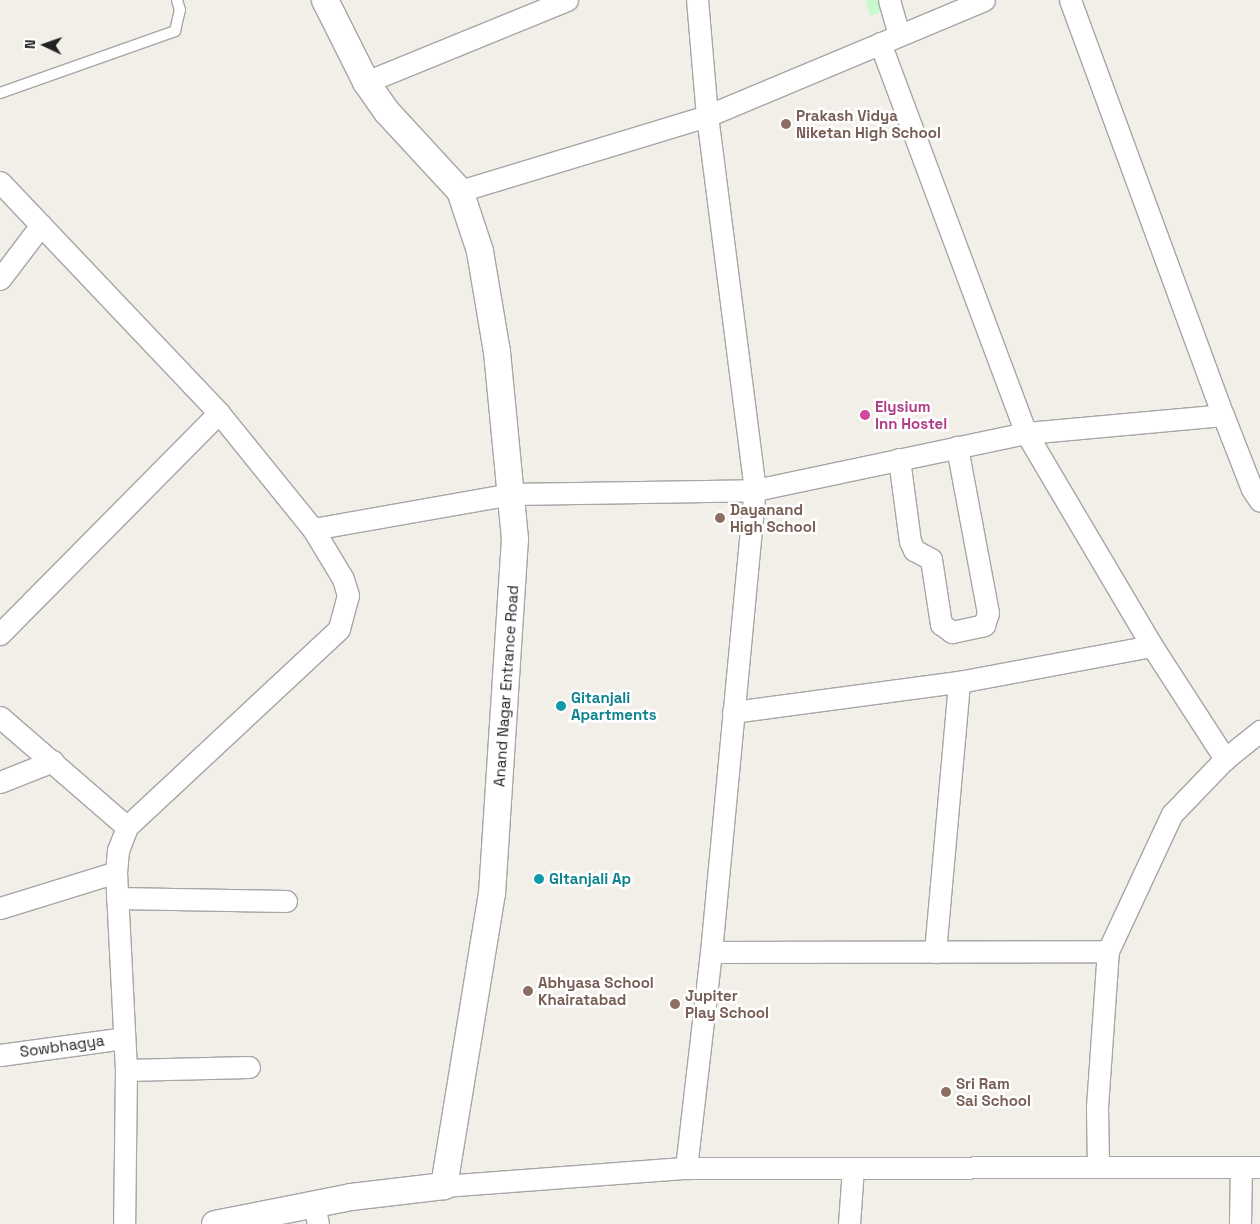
<!DOCTYPE html>
<style>
body{margin:0}
#map{position:relative;width:1260px;height:1224px;overflow:hidden;background:#f2efe9;font-family:"Space Grotesk",sans-serif}
div>[style]{position:absolute}
[style*='--x']{left:calc(var(--x)*1px);top:calc(var(--y)*1px);width:calc(var(--w)*1px);rotate:calc(var(--a)*1deg)}
.park>*{inset:0;background:#c8f9ce}
.roads{filter:drop-shadow(1px 0 #a6a6a6) drop-shadow(-1px 0 #a6a6a6) drop-shadow(0 1px #a6a6a6) drop-shadow(0 -1px #a6a6a6)}
.service>*{height:10px;margin:-5px;padding:0 5px;transform-origin:5px;border-radius:5px;background:#fff}
.minor>*{height:21px;margin:-10.5px;padding:0 10.5px;transform-origin:10.5px;border-radius:10.5px;background:#fff}
.tertiary>*{height:26px;margin:-13px;padding:0 13px;transform-origin:13px;border-radius:13px;background:#fff}
.dots>*{width:14px;height:14px;translate:-50% -50%;box-sizing:border-box;border:2px solid #fff;border-radius:50%}
span{translate:-50% -50%;white-space:nowrap;text-align:center;line-height:1.15;-webkit-text-stroke:5px #fff;paint-order:stroke}
.education-label{font-size:15px;color:#785e54;font-weight:700}
.left{translate:0 -50%;text-align:left}
.hotel-label{font-size:15px;color:#b23c85;font-weight:700}
.street-label{font-size:15px;color:#222}
.culture-label{font-size:15px;color:#0d838f;font-weight:700}
.north{position:absolute;left:20px;top:20px;width:50px;height:50px;-webkit-text-stroke:4px #fff;paint-order:stroke;rotate:273deg;font-size:14px;font-weight:700;line-height:20px;text-align:center;color:#222}
.north::after{content:'';display:block;margin:auto;width:18px;height:22px;background:#222;clip-path:polygon(50% 0,100% 100%,50% 72%,0 100%)}
</style>
<div id="map">
<div class="park">
<i style="clip-path:polygon(866px 0,889px 0,891px 8px,870px 16px)"></i>
</div>
<div class="roads">
<div class="service">
<i style="--x:0;--y:93;--w:186;--a:-19.5"></i>
<i style="--x:175;--y:31;--w:22;--a:-77"></i>
<i style="--x:180;--y:10;--w:10;--a:-107"></i>
</div>
<div class="minor">
<i style="--x:889;--y:0;--w:36;--a:74"></i>
<i style="--x:1070;--y:0;--w:442;--a:69.8"></i>
<i style="--x:1223;--y:415;--w:79;--a:68.6"></i>
<i style="--x:1252;--y:489;--w:14;--a:56"></i>
<i style="--x:880;--y:43;--w:416;--a:69.5"></i>
<i style="--x:1026;--y:433;--w:247;--a:59.4"></i>
<i style="--x:1152;--y:646;--w:135;--a:57.1"></i>
<i style="--x:366;--y:82;--w:217;--a:-22.2"></i>
<i style="--x:0;--y:182;--w:318;--a:46.5"></i>
<i style="--x:219;--y:413;--w:149;--a:51"></i>
<i style="--x:313;--y:529;--w:58;--a:59"></i>
<i style="--x:343;--y:579;--w:17;--a:73"></i>
<i style="--x:348;--y:595;--w:35;--a:105"></i>
<i style="--x:339;--y:629;--w:290;--a:137"></i>
<i style="--x:127;--y:827;--w:25;--a:111"></i>
<i style="--x:118;--y:850;--w:22;--a:95"></i>
<i style="--x:116;--y:872;--w:198;--a:87.1"></i>
<i style="--x:126;--y:1070;--w:154;--a:90.7"></i>
<i style="--x:460;--y:191;--w:258;--a:-16.9"></i>
<i style="--x:707;--y:116;--w:300;--a:-22.7"></i>
<i style="--x:0;--y:279;--w:68;--a:-52.8"></i>
<i style="--x:899;--y:459;--w:83;--a:82.4"></i>
<i style="--x:910;--y:541;--w:10;--a:66"></i>
<i style="--x:914;--y:550;--w:19;--a:28"></i>
<i style="--x:931;--y:559;--w:66;--a:81.3"></i>
<i style="--x:941;--y:624;--w:14;--a:36"></i>
<i style="--x:952;--y:632;--w:33;--a:-12"></i>
<i style="--x:984;--y:625;--w:13;--a:-72"></i>
<i style="--x:988;--y:613;--w:169;--a:-100.6"></i>
<i style="--x:313;--y:529;--w:202;--a:-10"></i>
<i style="--x:512;--y:494;--w:243;--a:-0.9"></i>
<i style="--x:755;--y:490;--w:277;--a:-11.9"></i>
<i style="--x:1026;--y:433;--w:198;--a:-5.2"></i>
<i style="--x:0;--y:634;--w:311;--a:-45.3"></i>
<i style="--x:733;--y:712;--w:228;--a:-7.6"></i>
<i style="--x:959;--y:682;--w:196;--a:-10.6"></i>
<i style="--x:0;--y:717;--w:168;--a:40.9"></i>
<i style="--x:0;--y:782;--w:57;--a:-21.6"></i>
<i style="--x:117;--y:898;--w:169;--a:1"></i>
<i style="--x:0;--y:908;--w:121;--a:-17.2"></i>
<i style="--x:711;--y:952;--w:397;--a:-0.1"></i>
<i style="--x:935;--y:952;--w:271;--a:-84.9"></i>
<i style="--x:0;--y:1055;--w:125;--a:-7.8"></i>
<i style="--x:126;--y:1070;--w:123;--a:-1.4"></i>
<i style="--x:1098;--y:1166;--w:59;--a:-91"></i>
<i style="--x:1097;--y:1107;--w:156;--a:-86"></i>
<i style="--x:1108;--y:951;--w:151;--a:-65"></i>
<i style="--x:1172;--y:814;--w:76;--a:-46.1"></i>
<i style="--x:1225;--y:759;--w:45;--a:-38.7"></i>
<i style="--x:686;--y:1168;--w:217;--a:-83.4"></i>
<i style="--x:711;--y:952;--w:464;--a:-84.6"></i>
<i style="--x:755;--y:490;--w:377;--a:-97.3"></i>
<i style="--x:707;--y:116;--w:116;--a:-94.9"></i>
<i style="--x:444;--y:1186;--w:243;--a:-4.3"></i>
<i style="--x:686;--y:1168;--w:574;--a:-0.1"></i>
<i style="--x:314;--y:1205;--w:19;--a:78"></i>
<i style="--x:849;--y:1224;--w:56;--a:-85.9"></i>
<i style="--x:1240;--y:1224;--w:57;--a:-89"></i>
</div>
<div class="tertiary">
<i style="--x:215;--y:1224;--w:139;--a:-11.2"></i>
<i style="--x:351;--y:1197;--w:94;--a:-6.7"></i>
<i style="--x:444;--y:1186;--w:296;--a:-80.7"></i>
<i style="--x:492;--y:894;--w:356;--a:-86.3"></i>
<i style="--x:515;--y:539;--w:188;--a:-95.5"></i>
<i style="--x:497;--y:352;--w:102;--a:-99.6"></i>
<i style="--x:480;--y:251;--w:63;--a:-108.4"></i>
<i style="--x:460;--y:191;--w:108;--a:-132.7"></i>
<i style="--x:387;--y:112;--w:37;--a:-125"></i>
<i style="--x:366;--y:82;--w:92;--a:-116.6"></i>
</div>
</div>
<div class="dots">
<i style="left:786px;top:124px;background:#8d6e63"></i>
<i style="left:865px;top:415px;background:#d1479c"></i>
<i style="left:720px;top:518px;background:#8d6e63"></i>
<i style="left:561px;top:706px;background:#0f9aa8"></i>
<i style="left:539px;top:879px;background:#0f9aa8"></i>
<i style="left:528px;top:991px;background:#8d6e63"></i>
<i style="left:675px;top:1004px;background:#8d6e63"></i>
<i style="left:946px;top:1092px;background:#8d6e63"></i>
</div>
<div class="education-label">
<span class="left" style="left:796px;top:124px">Prakash Vidya<br>Niketan High School</span>
<span class="left" style="left:730px;top:518px">Dayanand<br>High School</span>
<span class="left" style="left:538px;top:991px">Abhyasa School<br>Khairatabad</span>
<span class="left" style="left:685px;top:1004px">Jupiter<br>Play School</span>
<span class="left" style="left:956px;top:1092px">Sri Ram<br>Sai School</span>
</div>
<div class="hotel-label">
<span class="left" style="left:875px;top:415px">Elysium<br>Inn Hostel</span>
</div>
<div class="street-label">
<span style="left:506px;top:686px;rotate:-86deg">Anand Nagar Entrance Road</span>
<span style="left:62px;top:1046px;rotate:-8deg">Sowbhagya</span>
</div>
<div class="culture-label">
<span class="left" style="left:571px;top:706px">Gitanjali<br>Apartments</span>
<span class="left" style="left:549px;top:879px">GItanjali Ap</span>
</div>
<div class="north">N</div>
</div>
